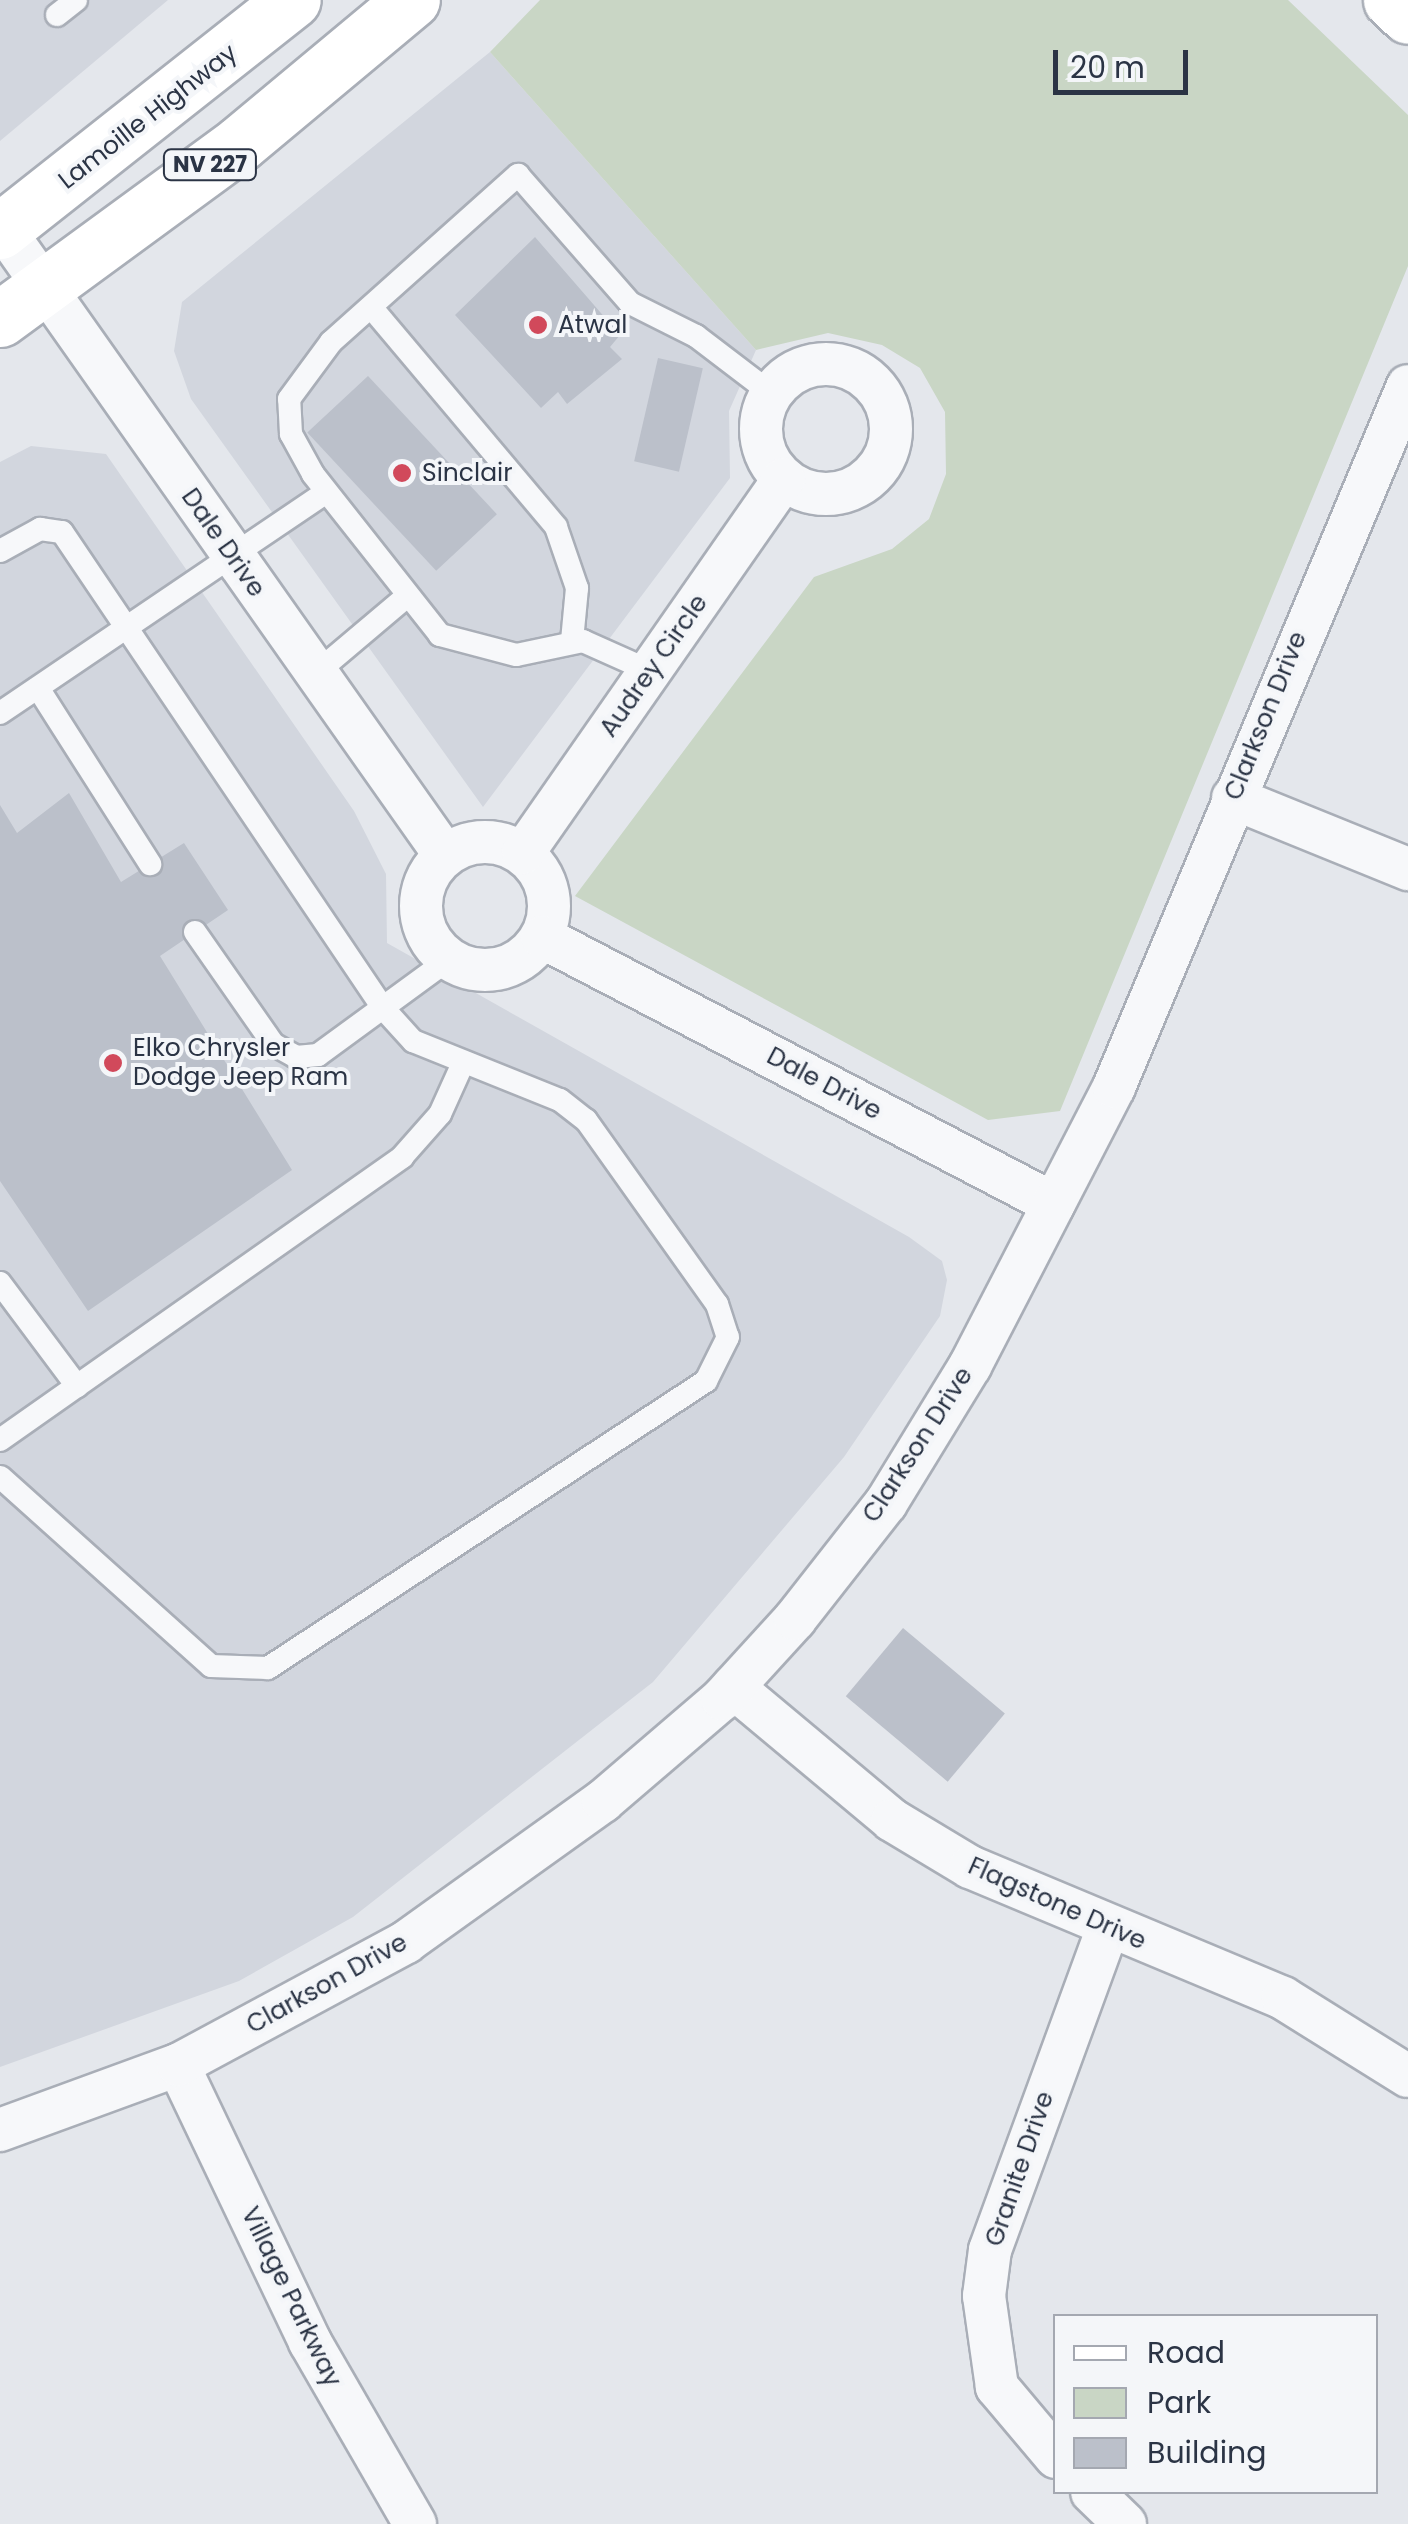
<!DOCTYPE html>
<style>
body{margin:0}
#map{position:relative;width:1408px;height:2524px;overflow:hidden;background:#e4e7ec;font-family:Poppins,sans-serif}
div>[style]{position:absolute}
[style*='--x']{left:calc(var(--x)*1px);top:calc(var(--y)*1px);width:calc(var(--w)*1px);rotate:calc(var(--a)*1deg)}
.built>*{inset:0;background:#d2d6de}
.green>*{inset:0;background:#c9d6c5}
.building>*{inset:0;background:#bbc0ca;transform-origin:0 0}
.roads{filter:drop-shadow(2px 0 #a9aeb7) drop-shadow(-2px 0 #a9aeb7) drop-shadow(0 2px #a9aeb7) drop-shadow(0 -2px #a9aeb7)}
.lane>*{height:22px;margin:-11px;padding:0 11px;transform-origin:11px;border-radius:11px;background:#f7f8fa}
.street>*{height:42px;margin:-21px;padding:0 21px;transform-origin:21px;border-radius:21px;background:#f7f8fa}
.street>.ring{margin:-21px;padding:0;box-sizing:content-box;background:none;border:42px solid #f7f8fa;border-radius:50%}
.secondary>*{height:55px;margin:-27.5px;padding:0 27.5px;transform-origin:27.5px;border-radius:27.5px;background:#fff}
.primary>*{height:55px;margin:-27.5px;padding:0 27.5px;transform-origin:27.5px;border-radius:27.5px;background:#fff}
.dots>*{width:28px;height:28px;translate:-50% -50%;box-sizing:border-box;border:5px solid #f4f6f9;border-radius:50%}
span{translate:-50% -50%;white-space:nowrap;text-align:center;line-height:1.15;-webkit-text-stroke:8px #f4f6f9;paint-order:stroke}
.shield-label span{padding:2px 8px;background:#f4f6f9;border:2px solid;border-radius:8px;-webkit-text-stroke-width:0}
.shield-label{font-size:22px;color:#2b3445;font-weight:700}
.street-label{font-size:25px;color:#2b3445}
.poi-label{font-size:25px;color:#2b3445}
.left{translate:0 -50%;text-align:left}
.legend{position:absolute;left:1053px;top:2314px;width:325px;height:180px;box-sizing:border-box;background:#f4f6f9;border:2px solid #a4a8b1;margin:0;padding:12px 18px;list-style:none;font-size:30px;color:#2b3445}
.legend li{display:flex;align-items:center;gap:20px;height:50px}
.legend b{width:50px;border:2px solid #a4a8b1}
.scale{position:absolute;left:1053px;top:50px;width:135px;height:45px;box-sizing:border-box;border:5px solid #2b3445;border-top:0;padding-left:12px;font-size:30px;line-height:35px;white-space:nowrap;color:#2b3445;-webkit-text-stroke:8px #f4f6f9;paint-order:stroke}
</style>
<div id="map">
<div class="built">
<i style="clip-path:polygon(0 0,168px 0,0 141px)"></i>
<i style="clip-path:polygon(490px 52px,756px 350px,729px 411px,730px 478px,483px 807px,191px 399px,174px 351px,182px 302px)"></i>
<i style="clip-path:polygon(31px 446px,106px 454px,354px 811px,386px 874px,387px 943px,909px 1237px,942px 1261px,947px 1280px,940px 1316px,844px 1457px,653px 1682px,353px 1917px,239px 1981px,0 2067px,0 462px)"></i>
</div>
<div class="green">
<i style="clip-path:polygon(540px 0,1288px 0,1408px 115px,1408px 266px,1060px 1111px,988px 1120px,575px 896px,814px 577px,892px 549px,929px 519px,946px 474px,945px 412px,920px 368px,882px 345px,828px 333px,756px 350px,490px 52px)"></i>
</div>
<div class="building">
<i style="clip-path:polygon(535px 237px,620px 335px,610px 347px,622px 359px,567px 404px,558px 392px,541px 408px,455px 315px)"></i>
<i style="left:658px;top:358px;width:46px;height:106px;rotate:13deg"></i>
<i style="left:368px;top:376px;width:189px;height:83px;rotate:47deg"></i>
<i style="clip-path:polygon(69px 793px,121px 882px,184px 843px,228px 910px,160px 956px,292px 1170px,88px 1311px,0 1181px,0 805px,17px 833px)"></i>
<i style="left:903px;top:1628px;width:133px;height:89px;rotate:40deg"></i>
</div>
<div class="roads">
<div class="lane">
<i style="--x:57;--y:15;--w:24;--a:-38"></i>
<i style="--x:371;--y:307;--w:287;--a:49.9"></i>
<i style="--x:556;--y:527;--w:65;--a:71"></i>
<i style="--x:577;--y:588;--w:53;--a:95.4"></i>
<i style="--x:0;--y:551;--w:46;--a:-28.8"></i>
<i style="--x:40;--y:529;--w:22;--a:8"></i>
<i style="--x:62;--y:532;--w:574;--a:56.01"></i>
<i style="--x:383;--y:1008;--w:45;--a:47.7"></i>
<i style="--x:413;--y:1041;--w:158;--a:21.9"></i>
<i style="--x:560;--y:1100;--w:33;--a:38"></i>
<i style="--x:586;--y:1120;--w:226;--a:54.6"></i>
<i style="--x:717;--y:1304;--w:35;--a:72"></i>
<i style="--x:728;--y:1337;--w:49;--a:116.6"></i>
<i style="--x:706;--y:1381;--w:524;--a:146.77"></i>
<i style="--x:268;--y:1668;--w:57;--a:-178"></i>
<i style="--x:211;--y:1666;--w:283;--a:-138.1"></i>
<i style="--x:650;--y:671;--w:73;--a:-155.9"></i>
<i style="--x:583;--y:641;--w:68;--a:168.2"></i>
<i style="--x:516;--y:655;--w:79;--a:-165.3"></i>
<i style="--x:440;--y:635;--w:205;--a:-128.3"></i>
<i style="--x:313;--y:474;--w:46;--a:-118.8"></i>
<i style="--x:291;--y:434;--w:35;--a:-93"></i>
<i style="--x:289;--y:399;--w:71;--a:-53.6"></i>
<i style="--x:331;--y:342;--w:251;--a:-41.8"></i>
<i style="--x:518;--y:175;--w:170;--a:48.8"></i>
<i style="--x:630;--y:303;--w:74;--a:26.6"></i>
<i style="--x:696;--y:336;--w:96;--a:37.3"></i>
<i style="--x:316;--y:673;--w:118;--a:-40.2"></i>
<i style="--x:38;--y:688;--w:209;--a:57.5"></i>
<i style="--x:0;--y:713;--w:394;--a:-34.1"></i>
<i style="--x:195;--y:932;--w:136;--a:55.1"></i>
<i style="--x:273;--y:1044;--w:26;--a:29"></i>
<i style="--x:296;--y:1057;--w:22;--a:-5"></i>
<i style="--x:318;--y:1055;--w:162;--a:-36.2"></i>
<i style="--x:0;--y:1283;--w:129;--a:53.2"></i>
<i style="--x:0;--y:1440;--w:492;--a:-35.1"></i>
<i style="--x:402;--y:1157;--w:57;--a:-48.5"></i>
<i style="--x:440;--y:1114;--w:56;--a:-65.7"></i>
</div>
<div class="street">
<i style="--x:0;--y:224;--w:772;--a:54.81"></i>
<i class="ring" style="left:761px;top:364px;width:88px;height:88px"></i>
<i style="--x:1233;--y:798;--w:189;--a:22.1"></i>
<i class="ring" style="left:421px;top:842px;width:86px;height:86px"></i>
<i style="--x:523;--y:853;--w:456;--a:-55.1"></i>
<i style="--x:542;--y:937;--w:577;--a:27.54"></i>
<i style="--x:733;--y:1687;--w:207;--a:39.9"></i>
<i style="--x:892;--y:1820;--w:91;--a:31.1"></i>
<i style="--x:970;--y:1867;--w:339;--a:22.7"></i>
<i style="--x:1283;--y:1998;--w:147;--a:32"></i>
<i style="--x:178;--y:2065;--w:307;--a:64.5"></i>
<i style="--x:310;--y:2342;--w:210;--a:60"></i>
<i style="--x:0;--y:2130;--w:189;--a:-20.1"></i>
<i style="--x:178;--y:2065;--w:259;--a:-28.3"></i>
<i style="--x:406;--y:1942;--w:242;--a:-35.6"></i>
<i style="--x:603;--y:1801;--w:157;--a:-40.6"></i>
<i style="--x:722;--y:1699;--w:108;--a:-47.6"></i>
<i style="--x:795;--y:1619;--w:147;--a:-51.9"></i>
<i style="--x:886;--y:1503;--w:161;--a:-58.5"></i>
<i style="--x:970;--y:1366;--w:314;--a:-62.7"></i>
<i style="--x:1114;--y:1087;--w:760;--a:-67.25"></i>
<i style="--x:1056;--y:2457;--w:92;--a:-130.1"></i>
<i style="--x:997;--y:2387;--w:92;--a:-98.1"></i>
<i style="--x:984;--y:2296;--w:46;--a:-82.6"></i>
<i style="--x:990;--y:2250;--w:343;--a:-69.9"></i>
<i style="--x:1092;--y:2492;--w:46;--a:44.1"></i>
</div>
<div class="secondary">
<i style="--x:1391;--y:0;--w:23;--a:43"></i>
</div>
<div class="primary">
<i style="--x:0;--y:231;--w:373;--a:-38.3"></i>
<i style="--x:0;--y:319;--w:296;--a:-36.2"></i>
<i style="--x:239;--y:144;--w:225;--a:-39.8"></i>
</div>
</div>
<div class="dots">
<i style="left:538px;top:325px;background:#d1495b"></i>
<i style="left:402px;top:473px;background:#d1495b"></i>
<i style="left:113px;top:1063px;background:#d1495b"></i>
</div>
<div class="shield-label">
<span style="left:210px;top:165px">NV 227</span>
</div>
<div class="street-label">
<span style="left:148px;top:117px;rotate:-38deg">Lamoille Highway</span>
<span style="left:223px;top:543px;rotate:55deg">Dale Drive</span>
<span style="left:654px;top:666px;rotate:-55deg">Audrey Circle</span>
<span style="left:1266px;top:716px;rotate:-68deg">Clarkson Drive</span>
<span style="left:824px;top:1084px;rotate:28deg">Dale Drive</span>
<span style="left:918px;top:1445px;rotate:-57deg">Clarkson Drive</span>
<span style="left:1057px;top:1904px;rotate:24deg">Flagstone Drive</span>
<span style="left:327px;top:1984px;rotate:-29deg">Clarkson Drive</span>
<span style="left:1020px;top:2169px;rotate:-71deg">Granite Drive</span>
<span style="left:291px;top:2297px;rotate:64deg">Village Parkway</span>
</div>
<div class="poi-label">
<span class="left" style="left:558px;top:325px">Atwal</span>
<span class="left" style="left:422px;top:473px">Sinclair</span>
<span class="left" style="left:133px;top:1063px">Elko Chrysler<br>Dodge Jeep Ram</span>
</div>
<ul class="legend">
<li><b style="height:12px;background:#fff"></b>Road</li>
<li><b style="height:28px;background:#c9d6c5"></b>Park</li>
<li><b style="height:28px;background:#bbc0ca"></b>Building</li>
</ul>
<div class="scale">20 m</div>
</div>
